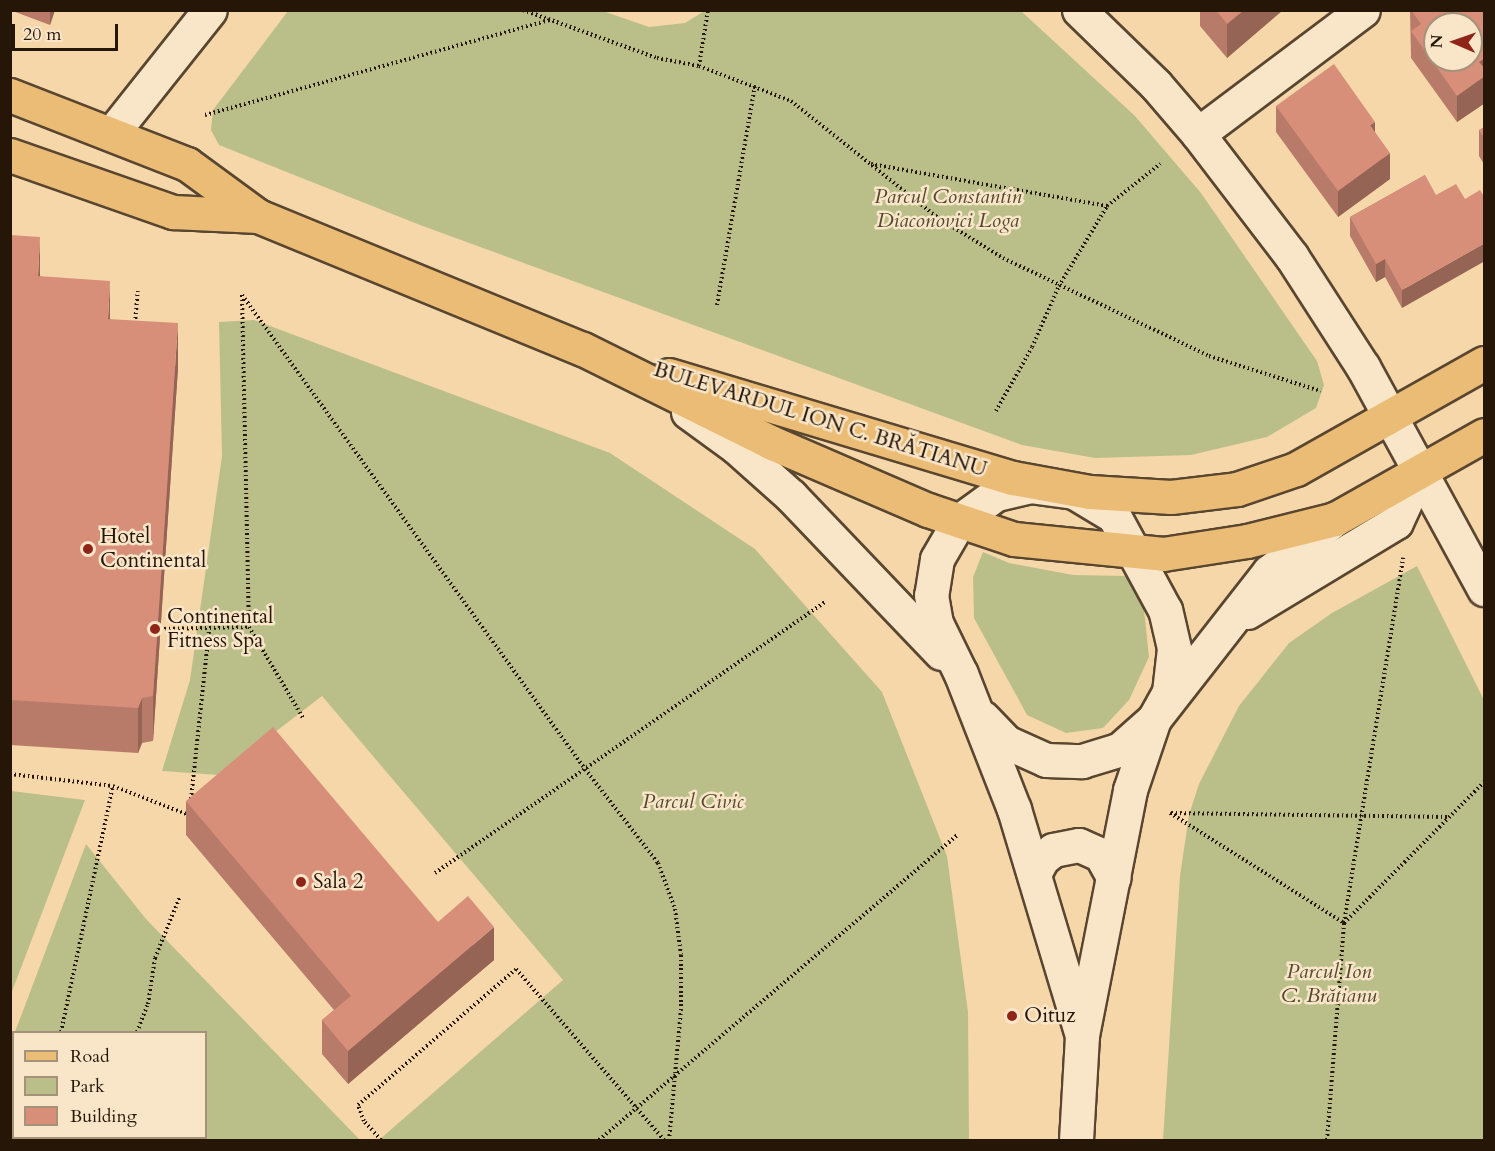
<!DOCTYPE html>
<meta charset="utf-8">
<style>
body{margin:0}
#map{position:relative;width:1495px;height:1151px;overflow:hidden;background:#f6d7aa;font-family:Cardo,serif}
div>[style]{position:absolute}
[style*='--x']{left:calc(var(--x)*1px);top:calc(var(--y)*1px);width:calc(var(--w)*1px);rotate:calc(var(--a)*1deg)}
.green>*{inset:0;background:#babf8a}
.path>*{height:4px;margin-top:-2px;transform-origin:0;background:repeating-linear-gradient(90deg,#251608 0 1.5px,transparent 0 4.5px)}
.roads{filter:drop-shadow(2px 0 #594630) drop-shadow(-2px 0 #594630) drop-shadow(0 2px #594630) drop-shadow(0 -2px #594630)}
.minor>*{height:33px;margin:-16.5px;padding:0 16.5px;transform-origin:16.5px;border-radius:16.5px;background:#f9e5c8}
.major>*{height:33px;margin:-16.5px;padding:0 16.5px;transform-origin:16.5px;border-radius:16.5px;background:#ebbc75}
.wall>*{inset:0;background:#b97b69}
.shaded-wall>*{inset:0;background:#966455}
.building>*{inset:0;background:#d78f7a}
.dots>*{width:16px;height:16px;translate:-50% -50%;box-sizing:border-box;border:3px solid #f9e5c8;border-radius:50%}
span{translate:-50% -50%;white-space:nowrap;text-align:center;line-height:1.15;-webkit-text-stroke:5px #f9e5c8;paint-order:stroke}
.park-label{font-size:21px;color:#52492f;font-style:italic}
.street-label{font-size:21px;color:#251608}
.poi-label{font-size:21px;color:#251608}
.left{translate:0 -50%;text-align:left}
.frame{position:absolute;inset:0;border:12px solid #251608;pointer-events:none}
.legend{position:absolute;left:12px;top:1031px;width:195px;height:108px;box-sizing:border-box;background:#f9e5c8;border:2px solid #a4927b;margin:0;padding:8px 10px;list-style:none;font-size:18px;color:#251608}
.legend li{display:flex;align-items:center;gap:12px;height:30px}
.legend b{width:30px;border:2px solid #a4927b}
.north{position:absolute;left:1423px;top:12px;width:60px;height:60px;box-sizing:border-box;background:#f9e5c8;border:2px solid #a4927b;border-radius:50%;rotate:272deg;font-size:16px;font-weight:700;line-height:24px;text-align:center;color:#251608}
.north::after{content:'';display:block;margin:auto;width:21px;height:27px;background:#8f2418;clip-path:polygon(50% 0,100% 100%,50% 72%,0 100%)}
.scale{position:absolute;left:12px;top:24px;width:106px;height:27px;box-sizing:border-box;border:3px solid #251608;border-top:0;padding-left:8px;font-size:18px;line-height:21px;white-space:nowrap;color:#251608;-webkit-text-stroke:4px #f9e5c8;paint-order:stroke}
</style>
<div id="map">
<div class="green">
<div style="clip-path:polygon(600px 10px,649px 27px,685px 23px,706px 10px,1021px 11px,1135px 116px,1201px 193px,1317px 361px,1324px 385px,1316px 408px,1267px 437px,1191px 455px,1095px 458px,1022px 445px,420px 225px,219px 145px,211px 130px,213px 110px,288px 11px)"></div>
<div style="clip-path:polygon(254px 320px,610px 453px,755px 549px,882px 692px,947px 856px,968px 1012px,969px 1140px,379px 1140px,563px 980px,322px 696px,219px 775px,162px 771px,190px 680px,222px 456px,219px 322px)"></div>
<div style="clip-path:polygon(983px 552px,1009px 563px,1073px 575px,1128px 576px,1144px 610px,1149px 657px,1129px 700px,1103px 728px,1066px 733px,1027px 715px,974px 618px,973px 577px)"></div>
<div style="clip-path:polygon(1417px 566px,1484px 700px,1484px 1140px,1163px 1140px,1180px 876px,1189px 815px,1199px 784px,1239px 706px,1289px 643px,1332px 613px)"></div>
<div style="clip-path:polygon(11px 791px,85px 800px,11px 994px,10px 791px)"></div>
<div style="clip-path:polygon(86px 844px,146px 919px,360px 1140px,11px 1140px,13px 1038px,14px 1138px,206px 1138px,206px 1032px,15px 1032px)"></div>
</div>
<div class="path">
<div style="--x:523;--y:10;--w:142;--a:19.7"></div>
<div style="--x:657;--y:58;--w:43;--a:10.8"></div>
<div style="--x:699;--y:66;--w:98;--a:20.8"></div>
<div style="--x:791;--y:101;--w:188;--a:38.5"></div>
<div style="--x:938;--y:218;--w:76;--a:31.6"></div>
<div style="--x:1003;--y:258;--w:228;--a:25.4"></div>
<div style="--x:1209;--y:356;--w:117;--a:17.4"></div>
<div style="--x:699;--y:66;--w:57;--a:-80.9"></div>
<div style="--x:205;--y:115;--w:359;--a:-15.4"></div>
<div style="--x:871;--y:164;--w:240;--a:10.1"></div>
<div style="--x:242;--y:295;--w:585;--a:54.11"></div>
<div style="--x:585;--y:769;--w:119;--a:52.2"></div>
<div style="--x:658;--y:863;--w:49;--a:69.7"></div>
<div style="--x:675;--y:909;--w:46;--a:82.6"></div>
<div style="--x:681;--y:955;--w:54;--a:90"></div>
<div style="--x:681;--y:1009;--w:132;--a:95.2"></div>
<div style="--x:242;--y:295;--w:332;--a:88.8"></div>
<div style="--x:249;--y:627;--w:106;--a:59.3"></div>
<div style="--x:717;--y:305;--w:223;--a:-80.2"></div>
<div style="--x:135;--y:323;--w:32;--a:-85"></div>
<div style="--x:996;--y:411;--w:73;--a:-60.6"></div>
<div style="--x:1032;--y:347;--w:67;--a:-66.1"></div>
<div style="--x:1059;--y:286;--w:93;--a:-59"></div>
<div style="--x:1107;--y:206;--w:68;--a:-38.4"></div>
<div style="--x:160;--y:629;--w:89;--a:-1.3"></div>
<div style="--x:10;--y:774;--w:104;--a:6.6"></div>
<div style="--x:113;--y:786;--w:81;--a:20.9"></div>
<div style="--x:191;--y:799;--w:170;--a:-83.9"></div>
<div style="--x:1170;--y:813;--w:206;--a:32.3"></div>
<div style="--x:1344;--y:923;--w:370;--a:-80.8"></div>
<div style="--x:1171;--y:813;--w:279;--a:0.8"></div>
<div style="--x:435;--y:873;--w:475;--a:-34.8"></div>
<div style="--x:61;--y:1032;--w:251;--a:-78.1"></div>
<div style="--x:137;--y:1032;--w:30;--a:-69"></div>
<div style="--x:148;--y:1004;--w:47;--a:-81.3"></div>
<div style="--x:155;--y:958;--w:67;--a:-68"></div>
<div style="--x:10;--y:1091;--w:4;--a:0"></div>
<div style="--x:158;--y:1138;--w:23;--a:5"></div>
<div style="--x:41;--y:1140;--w:2;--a:-63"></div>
<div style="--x:126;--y:1140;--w:17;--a:-7"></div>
<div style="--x:381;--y:1140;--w:25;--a:-132"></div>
<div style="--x:364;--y:1121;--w:17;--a:-111"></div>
<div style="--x:358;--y:1105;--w:208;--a:-40.7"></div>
<div style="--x:516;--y:969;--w:226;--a:49.1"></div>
<div style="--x:599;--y:1140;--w:470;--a:-40.4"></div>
<div style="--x:1327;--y:1140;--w:218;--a:-85.5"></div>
<div style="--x:1344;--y:923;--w:199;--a:-45.2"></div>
</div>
<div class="roads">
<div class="minor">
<div style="--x:1079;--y:10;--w:107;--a:44.2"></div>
<div style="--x:1156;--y:85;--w:65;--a:49.4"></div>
<div style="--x:1198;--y:134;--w:155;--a:52.6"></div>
<div style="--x:1292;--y:257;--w:131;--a:57.2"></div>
<div style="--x:1363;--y:367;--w:253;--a:61.4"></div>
<div style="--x:112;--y:133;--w:157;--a:-51.5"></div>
<div style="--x:1198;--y:134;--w:206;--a:-36.9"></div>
<div style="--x:688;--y:412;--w:59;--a:36.1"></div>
<div style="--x:736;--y:447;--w:74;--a:41.7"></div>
<div style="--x:791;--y:496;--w:217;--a:46.3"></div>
<div style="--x:1247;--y:612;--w:174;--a:-31.1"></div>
<div style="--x:1396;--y:522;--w:57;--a:-65.2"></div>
<div style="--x:983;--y:718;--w:33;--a:46"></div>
<div style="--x:1006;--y:742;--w:44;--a:24.2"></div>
<div style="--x:1046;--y:760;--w:36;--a:2"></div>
<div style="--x:1082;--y:761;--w:39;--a:-17"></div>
<div style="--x:1119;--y:750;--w:47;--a:-41.5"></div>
<div style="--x:1154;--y:719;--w:187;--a:-52"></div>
<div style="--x:1269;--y:572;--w:85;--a:-38.8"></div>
<div style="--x:1034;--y:874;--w:17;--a:-62"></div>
<div style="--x:1042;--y:859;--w:14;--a:-39"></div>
<div style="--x:1053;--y:850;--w:26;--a:-11"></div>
<div style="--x:1079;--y:845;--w:24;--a:24"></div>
<div style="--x:1101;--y:855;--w:26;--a:61"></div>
<div style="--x:1076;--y:1140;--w:105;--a:-86.7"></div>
<div style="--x:1082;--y:1035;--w:250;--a:-78.9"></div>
<div style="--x:1130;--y:790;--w:75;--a:-71.3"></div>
<div style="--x:1154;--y:719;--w:31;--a:-61"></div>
<div style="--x:1169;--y:692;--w:44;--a:-83.5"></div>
<div style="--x:1174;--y:648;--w:39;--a:-103"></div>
<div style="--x:1165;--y:610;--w:107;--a:-118.5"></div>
<div style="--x:1114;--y:516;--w:47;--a:-149"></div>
<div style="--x:1074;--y:492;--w:43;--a:-172.1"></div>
<div style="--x:1031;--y:486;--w:36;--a:167"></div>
<div style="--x:996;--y:494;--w:46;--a:143.9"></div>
<div style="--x:959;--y:521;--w:44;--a:120.1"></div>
<div style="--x:937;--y:559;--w:36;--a:99"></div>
<div style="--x:931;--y:595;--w:28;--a:80"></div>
<div style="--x:936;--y:623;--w:57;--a:63.9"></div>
<div style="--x:961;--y:674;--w:145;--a:68.6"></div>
<div style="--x:1014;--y:809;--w:236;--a:73.3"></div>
</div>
<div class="major">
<div style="--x:10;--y:95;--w:190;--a:21.3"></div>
<div style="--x:187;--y:164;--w:88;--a:36.2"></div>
<div style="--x:258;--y:216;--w:351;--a:22.3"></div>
<div style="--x:583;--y:349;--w:209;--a:26.4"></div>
<div style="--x:770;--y:442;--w:172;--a:23.3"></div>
<div style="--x:928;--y:510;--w:91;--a:18.6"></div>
<div style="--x:1014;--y:539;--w:150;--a:5.7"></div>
<div style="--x:1163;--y:554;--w:85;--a:-8.8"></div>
<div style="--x:1247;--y:541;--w:91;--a:-14"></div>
<div style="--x:1335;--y:519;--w:171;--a:-29.4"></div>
<div style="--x:10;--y:155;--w:173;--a:19.3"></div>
<div style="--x:173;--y:212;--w:85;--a:2.7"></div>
<div style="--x:669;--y:375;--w:359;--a:16.7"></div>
<div style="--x:1013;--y:478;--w:78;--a:10.3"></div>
<div style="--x:1090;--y:492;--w:81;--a:3.5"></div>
<div style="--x:1171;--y:497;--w:66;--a:-6.9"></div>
<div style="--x:1237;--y:489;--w:62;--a:-18.7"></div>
<div style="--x:1296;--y:469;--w:216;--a:-29.4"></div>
</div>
</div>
<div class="wall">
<div style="clip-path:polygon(10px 10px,55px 10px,50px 25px)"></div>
<div style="clip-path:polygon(1200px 10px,1283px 10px,1227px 58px,1200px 26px)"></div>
<div style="clip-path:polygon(1410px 10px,1485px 10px,1485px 103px,1457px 122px,1411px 58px)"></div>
<div style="clip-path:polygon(1276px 106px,1375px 132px,1390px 179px,1338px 217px,1276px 132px)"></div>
<div style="clip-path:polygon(1485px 127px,1485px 166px,1479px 156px,1479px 130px)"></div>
<div style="clip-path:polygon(1425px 175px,1402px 308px,1385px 277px,1376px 282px,1350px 236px,1350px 217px)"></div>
<div style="clip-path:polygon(10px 235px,40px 276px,110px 319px,178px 368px,153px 741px,142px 743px,138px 753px,10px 745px)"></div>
<div style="clip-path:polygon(186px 801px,438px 922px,494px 960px,348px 1084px,322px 1054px,322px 1020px,334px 1010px,186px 835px)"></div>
</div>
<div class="shaded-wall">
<div style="clip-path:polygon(50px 10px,55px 10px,50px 25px)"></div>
<div style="clip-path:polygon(1244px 10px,1283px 10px,1227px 58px,1227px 24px)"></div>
<div style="clip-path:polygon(1485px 58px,1485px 103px,1457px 122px,1457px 96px,1479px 62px)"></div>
<div style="clip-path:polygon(1375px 122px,1375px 148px,1370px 125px)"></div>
<div style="clip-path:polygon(1390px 153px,1390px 179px,1338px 217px,1338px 191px)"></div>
<div style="clip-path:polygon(40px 237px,40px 282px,38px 276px)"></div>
<div style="clip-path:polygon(1485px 243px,1485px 261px,1402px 308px,1402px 290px)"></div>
<div style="clip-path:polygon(1385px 259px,1385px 277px,1376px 282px,1376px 264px)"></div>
<div style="clip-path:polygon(110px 281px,110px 326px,108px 319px)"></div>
<div style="clip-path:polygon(178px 323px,178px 368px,153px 741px,153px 696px)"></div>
<div style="clip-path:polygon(142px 698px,142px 743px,138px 753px,138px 708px)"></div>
<div style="clip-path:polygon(494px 927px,494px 960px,348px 1084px,348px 1051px)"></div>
</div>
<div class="building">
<div style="clip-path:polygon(1216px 10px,1244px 10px,1227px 24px)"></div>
<div style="clip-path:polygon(evenodd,1411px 10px,1485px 10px,1485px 58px,1479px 62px,1485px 69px,1485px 76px,1457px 96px,1411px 31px,1421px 24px,1411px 10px,1435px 24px,1471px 24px,1471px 60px,1435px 60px,1435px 24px)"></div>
<div style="clip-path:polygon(1334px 64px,1375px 122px,1370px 125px,1390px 153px,1338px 191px,1276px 106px)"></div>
<div style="clip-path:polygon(1485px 127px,1485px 139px,1479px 130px)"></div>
<div style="clip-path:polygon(1425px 175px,1436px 195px,1456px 184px,1465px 199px,1480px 190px,1485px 198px,1485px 243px,1402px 290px,1385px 259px,1376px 264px,1350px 217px)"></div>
<div style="clip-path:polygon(10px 235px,40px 237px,38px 276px,110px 281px,108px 319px,178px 323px,153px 696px,142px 698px,138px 708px,10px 700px)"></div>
<div style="clip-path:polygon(273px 727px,438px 922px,468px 896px,494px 927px,348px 1051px,322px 1020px,351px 996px,186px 801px)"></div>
</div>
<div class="dots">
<div style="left:88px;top:549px;background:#8f2418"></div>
<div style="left:155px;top:629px;background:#8f2418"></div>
<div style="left:301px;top:882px;background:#8f2418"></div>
<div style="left:1012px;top:1016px;background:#8f2418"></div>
</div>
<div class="park-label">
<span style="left:948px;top:209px">Parcul Constantin<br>Diaconovici Loga</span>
<span style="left:693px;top:802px">Parcul Civic</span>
<span style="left:1329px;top:984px">Parcul Ion<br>C. Brătianu</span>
</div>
<div class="street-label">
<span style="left:820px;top:420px;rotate:17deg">BULEVARDUL ION C. BRĂTIANU</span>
</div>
<div class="poi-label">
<span class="left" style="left:100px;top:549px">Hotel<br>Continental</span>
<span class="left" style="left:167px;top:629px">Continental<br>Fitness Spa</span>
<span class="left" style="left:313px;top:882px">Sala 2</span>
<span class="left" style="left:1024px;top:1016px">Oituz</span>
</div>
<div class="frame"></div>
<ul class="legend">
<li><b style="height:8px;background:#ebbc75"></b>Road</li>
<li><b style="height:16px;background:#babf8a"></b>Park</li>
<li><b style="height:16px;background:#d78f7a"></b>Building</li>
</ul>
<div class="north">N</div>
<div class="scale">20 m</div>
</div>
